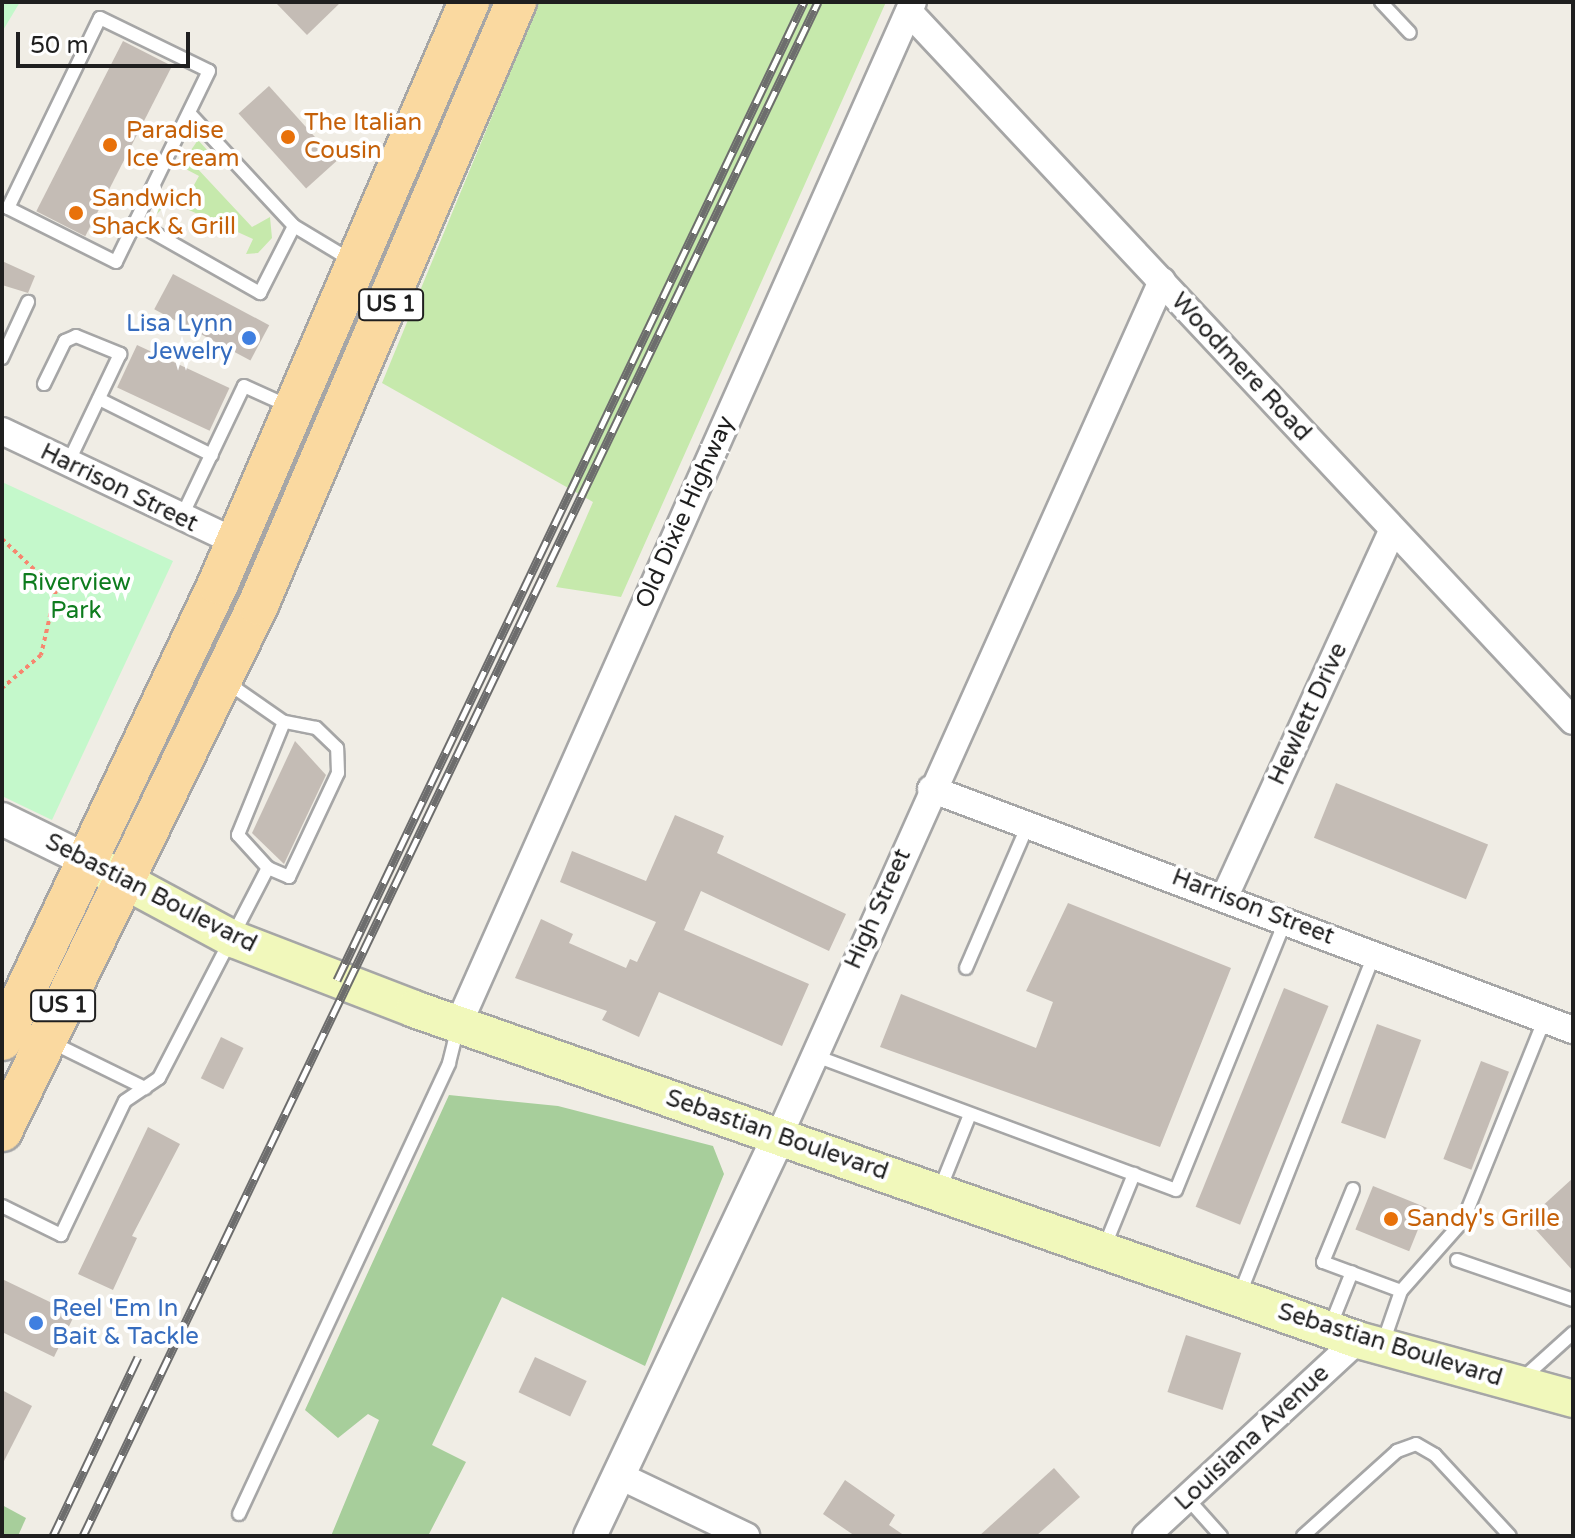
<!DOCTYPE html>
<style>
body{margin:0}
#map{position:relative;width:1575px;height:1538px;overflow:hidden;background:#f0ede5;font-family:"Varela Round",sans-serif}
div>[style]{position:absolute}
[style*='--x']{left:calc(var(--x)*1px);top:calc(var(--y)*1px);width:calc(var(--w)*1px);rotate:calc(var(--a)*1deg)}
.grass>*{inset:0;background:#c6e9ac}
.forest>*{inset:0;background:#a7ce9b}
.park>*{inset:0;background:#c4f8cb}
.building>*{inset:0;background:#c4bcb5;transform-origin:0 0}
.path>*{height:4px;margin-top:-2px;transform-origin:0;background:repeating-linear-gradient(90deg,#f7866f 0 4px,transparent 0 8px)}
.roads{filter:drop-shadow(2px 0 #a6a6a6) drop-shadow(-2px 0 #a6a6a6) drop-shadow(0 2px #a6a6a6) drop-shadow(0 -2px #a6a6a6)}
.service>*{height:12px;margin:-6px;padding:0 6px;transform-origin:6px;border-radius:6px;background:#fff}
.minor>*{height:26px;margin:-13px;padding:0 13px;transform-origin:13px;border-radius:13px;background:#fff}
.tertiary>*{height:32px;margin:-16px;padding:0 16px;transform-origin:16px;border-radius:16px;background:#fff}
.secondary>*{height:36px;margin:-18px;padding:0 18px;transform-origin:18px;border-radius:18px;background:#f1f8bb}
.primary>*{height:40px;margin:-20px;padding:0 20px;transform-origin:20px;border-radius:20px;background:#fad9a0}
.rail>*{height:9px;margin-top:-4.5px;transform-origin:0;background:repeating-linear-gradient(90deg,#fff 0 18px,#6d6d6d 0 36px);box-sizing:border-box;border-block:2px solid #6d6d6d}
.dots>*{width:22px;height:22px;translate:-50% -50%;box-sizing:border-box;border:4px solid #fff;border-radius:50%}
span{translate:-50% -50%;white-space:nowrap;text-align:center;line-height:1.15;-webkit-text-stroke:8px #fff;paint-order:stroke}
.shield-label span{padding:2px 6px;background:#fff;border:2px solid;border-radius:6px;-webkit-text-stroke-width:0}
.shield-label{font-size:22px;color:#1f1f1f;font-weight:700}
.food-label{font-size:24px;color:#c56008}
.left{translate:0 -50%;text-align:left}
.shop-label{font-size:24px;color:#366cbe}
.right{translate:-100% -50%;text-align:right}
.street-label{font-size:24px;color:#1f1f1f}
.park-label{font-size:24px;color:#0e7c1e}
.frame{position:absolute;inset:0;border:4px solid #1f1f1f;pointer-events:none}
.scale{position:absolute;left:16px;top:32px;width:174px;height:36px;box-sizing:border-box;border:4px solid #1f1f1f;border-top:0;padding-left:10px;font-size:24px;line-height:28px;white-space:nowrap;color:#1f1f1f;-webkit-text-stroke:6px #fff;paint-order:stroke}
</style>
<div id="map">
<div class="grass">
<div style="clip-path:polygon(539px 2px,886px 2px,621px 597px,556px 587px,593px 502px,382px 383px)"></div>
<div style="clip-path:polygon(198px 140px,209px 152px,195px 166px,252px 227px,270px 217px,272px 238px,258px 253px,246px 254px,253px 239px,169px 201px,157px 214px,164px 194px,184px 203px,199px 176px,180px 166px)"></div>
</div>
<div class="forest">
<div style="clip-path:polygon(449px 1095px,558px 1106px,713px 1146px,724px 1174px,645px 1366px,502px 1297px,432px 1445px,466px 1462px,428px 1536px,331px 1536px,379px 1420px,368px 1414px,338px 1438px,305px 1410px)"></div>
<div style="clip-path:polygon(2px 1505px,26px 1518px,18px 1536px,2px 1536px)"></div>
</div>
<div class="park">
<div style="clip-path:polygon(2px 2px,20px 2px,2px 32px)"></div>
<div style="clip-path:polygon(2px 482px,173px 561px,52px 820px,2px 796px)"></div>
</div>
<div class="building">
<div style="clip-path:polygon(275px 2px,341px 2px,307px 35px)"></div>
<div style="left:123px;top:41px;width:55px;height:191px;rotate:27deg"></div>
<div style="left:269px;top:86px;width:101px;height:41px;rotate:48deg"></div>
<div style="clip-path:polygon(2px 261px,35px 276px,28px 293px,2px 285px)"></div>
<div style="left:173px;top:274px;width:109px;height:40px;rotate:28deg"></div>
<div style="left:137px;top:345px;width:102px;height:47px;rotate:25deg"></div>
<div style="clip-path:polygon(295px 741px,326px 775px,284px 864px,252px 833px)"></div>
<div style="left:1336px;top:783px;width:164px;height:59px;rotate:22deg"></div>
<div style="clip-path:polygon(675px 815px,724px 836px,717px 853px,846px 914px,829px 951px,701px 891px,684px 930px,809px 984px,782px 1046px,659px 992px,639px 1037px,602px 1020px,607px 1011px,515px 978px,541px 919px,573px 934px,569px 943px,626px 968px,630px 959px,637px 962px,656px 922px,560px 882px,572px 851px,646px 881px)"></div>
<div style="clip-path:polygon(1068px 903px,1231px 968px,1160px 1147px,880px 1047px,901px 994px,1036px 1048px,1053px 1002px,1026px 991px)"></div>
<div style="left:1284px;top:988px;width:48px;height:236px;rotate:22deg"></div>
<div style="left:1377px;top:1024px;width:47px;height:105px;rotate:20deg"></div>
<div style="left:221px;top:1037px;width:25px;height:46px;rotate:26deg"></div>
<div style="left:1481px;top:1061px;width:30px;height:105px;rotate:21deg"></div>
<div style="clip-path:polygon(148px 1127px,180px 1144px,132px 1236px,137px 1238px,113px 1290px,78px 1274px)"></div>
<div style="clip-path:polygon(1573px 1178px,1573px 1271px,1527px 1220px)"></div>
<div style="left:1373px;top:1186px;width:58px;height:47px;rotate:22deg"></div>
<div style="clip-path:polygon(2px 1279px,75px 1314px,54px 1357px,2px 1332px)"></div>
<div style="left:1186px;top:1335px;width:58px;height:60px;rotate:18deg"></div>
<div style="left:535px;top:1357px;width:57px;height:39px;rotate:25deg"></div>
<div style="clip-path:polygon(2px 1390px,32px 1406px,2px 1465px)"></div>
<div style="clip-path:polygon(1054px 1468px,1080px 1497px,1036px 1536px,979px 1536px)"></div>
<div style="clip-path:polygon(845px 1480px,895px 1515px,889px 1525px,905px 1536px,855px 1536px,823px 1514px)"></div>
</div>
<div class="path">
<div style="--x:2;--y:539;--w:74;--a:43.4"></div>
<div style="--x:56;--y:590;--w:67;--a:103"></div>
<div style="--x:41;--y:655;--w:51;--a:139.8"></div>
</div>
<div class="roads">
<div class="service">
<div style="--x:1381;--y:2;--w:42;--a:46.9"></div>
<div style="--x:100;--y:18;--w:121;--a:25.9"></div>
<div style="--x:209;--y:71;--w:212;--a:116"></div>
<div style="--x:116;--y:262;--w:121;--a:-153.4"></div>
<div style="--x:8;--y:208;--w:211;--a:-64.2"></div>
<div style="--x:135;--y:222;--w:144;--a:29.6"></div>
<div style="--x:260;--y:293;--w:75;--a:-63.1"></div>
<div style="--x:294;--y:226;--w:154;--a:-132.9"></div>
<div style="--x:294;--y:226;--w:68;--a:31.1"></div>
<div style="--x:2;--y:358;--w:62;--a:-65.1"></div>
<div style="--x:44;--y:384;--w:48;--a:-64"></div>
<div style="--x:65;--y:341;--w:12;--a:-24"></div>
<div style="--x:76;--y:336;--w:48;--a:22.2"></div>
<div style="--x:120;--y:354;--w:121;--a:115.5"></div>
<div style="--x:99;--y:399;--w:126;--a:26.4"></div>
<div style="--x:181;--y:518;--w:146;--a:-64.5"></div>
<div style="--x:244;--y:386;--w:48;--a:24.4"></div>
<div style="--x:228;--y:683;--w:68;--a:34.9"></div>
<div style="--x:966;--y:968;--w:156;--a:-66.6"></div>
<div style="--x:51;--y:1042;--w:105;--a:26.1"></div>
<div style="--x:813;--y:1055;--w:387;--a:20.4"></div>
<div style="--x:1176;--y:1190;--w:289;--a:-67.9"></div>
<div style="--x:940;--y:1189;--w:78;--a:-68.1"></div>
<div style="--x:1353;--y:1189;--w:79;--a:112.3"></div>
<div style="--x:1323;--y:1262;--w:83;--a:20.4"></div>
<div style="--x:1401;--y:1291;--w:94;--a:-48.5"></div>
<div style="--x:1463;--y:1221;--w:219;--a:-68"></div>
<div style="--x:2;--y:1206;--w:66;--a:26.2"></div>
<div style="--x:61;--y:1235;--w:148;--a:-64.5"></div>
<div style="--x:125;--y:1101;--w:41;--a:-34.1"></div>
<div style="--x:159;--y:1078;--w:237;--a:-62.6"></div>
<div style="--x:268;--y:868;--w:23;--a:23"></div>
<div style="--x:289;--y:877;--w:115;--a:-64.8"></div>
<div style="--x:338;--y:773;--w:25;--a:-92"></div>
<div style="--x:337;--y:748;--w:29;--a:-136"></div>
<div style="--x:316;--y:728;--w:33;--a:-169"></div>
<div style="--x:284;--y:722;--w:122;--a:112.2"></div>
<div style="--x:238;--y:835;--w:45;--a:47.7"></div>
<div style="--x:1104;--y:1248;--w:80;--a:-67.9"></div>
<div style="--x:1457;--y:1260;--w:123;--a:19"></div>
<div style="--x:1239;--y:1296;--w:369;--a:-68.4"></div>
<div style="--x:1330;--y:1327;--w:59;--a:-68.2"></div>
<div style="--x:1383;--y:1343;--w:55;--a:-70.9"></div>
<div style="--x:1522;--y:1379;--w:69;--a:-42"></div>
<div style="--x:1187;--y:1498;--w:51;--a:48.2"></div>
<div style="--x:239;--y:1514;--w:497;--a:-65"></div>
<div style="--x:449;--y:1063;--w:36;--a:-76"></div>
<div style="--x:1303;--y:1536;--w:127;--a:-42.1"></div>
<div style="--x:1397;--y:1451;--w:20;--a:-20"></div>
<div style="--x:1416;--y:1444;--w:22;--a:30"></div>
<div style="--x:1435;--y:1455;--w:110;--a:47.2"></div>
</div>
<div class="minor">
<div style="--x:909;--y:12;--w:971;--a:46.88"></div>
<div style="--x:2;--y:431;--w:259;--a:25.4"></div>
<div style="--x:931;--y:789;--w:686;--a:20.58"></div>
<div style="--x:1225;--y:896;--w:401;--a:-65.4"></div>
<div style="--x:459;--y:1023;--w:1117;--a:-66.03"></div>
<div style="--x:779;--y:1136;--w:937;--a:-65.87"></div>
<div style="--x:620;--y:1476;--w:140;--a:25.5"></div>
<div style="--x:1146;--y:1536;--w:289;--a:-42.8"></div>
</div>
<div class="tertiary">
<div style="--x:2;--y:819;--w:96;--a:26"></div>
<div style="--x:590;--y:1536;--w:442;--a:-64.7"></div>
</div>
<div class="secondary">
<div style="--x:88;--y:861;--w:165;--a:28.3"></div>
<div style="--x:233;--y:939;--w:194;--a:21.1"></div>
<div style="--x:414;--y:1009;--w:1000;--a:19.32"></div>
<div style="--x:1358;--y:1340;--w:223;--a:15.3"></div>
</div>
<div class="primary">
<div style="--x:2;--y:1040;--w:505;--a:-64.65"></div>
<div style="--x:218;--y:584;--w:634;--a:-66.67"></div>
<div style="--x:2;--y:1131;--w:585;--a:-64.05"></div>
<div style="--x:258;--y:605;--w:656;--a:-66.84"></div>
</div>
</div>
<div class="rail">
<div style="--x:337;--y:980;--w:1084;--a:-64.48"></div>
<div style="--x:53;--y:1536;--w:198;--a:-64.6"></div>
<div style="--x:83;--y:1536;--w:1701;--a:-64.4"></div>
</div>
<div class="dots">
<div style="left:288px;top:137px;background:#e8710a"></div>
<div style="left:110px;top:145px;background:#e8710a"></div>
<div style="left:76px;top:213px;background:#e8710a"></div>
<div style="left:249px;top:338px;background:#3f7fe0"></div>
<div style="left:1391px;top:1219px;background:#e8710a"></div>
<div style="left:36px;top:1323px;background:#3f7fe0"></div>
</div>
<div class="shield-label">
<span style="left:391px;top:305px">US 1</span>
<span style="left:63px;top:1006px">US 1</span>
</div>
<div class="food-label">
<span class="left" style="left:304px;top:137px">The Italian<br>Cousin</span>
<span class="left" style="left:126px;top:145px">Paradise<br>Ice Cream</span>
<span class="left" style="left:92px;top:213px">Sandwich<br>Shack &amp; Grill</span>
<span class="left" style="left:1407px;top:1219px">Sandy's Grille</span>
</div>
<div class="shop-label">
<span class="right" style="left:233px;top:338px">Lisa Lynn<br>Jewelry</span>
<span class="left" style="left:52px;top:1323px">Reel 'Em In<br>Bait &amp; Tackle</span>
</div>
<div class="street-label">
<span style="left:1241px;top:367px;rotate:47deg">Woodmere Road</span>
<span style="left:119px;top:488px;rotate:26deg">Harrison Street</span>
<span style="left:685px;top:512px;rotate:-66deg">Old Dixie Highway</span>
<span style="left:1308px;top:714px;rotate:-65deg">Hewlett Drive</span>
<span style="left:151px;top:893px;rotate:27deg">Sebastian Boulevard</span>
<span style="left:1253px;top:907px;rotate:21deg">Harrison Street</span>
<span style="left:878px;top:909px;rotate:-66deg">High Street</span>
<span style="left:777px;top:1135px;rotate:19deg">Sebastian Boulevard</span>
<span style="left:1390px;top:1345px;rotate:17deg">Sebastian Boulevard</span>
<span style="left:1252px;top:1438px;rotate:-43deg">Louisiana Avenue</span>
</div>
<div class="park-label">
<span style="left:76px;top:597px">Riverview<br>Park</span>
</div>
<div class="frame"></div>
<div class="scale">50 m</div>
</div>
